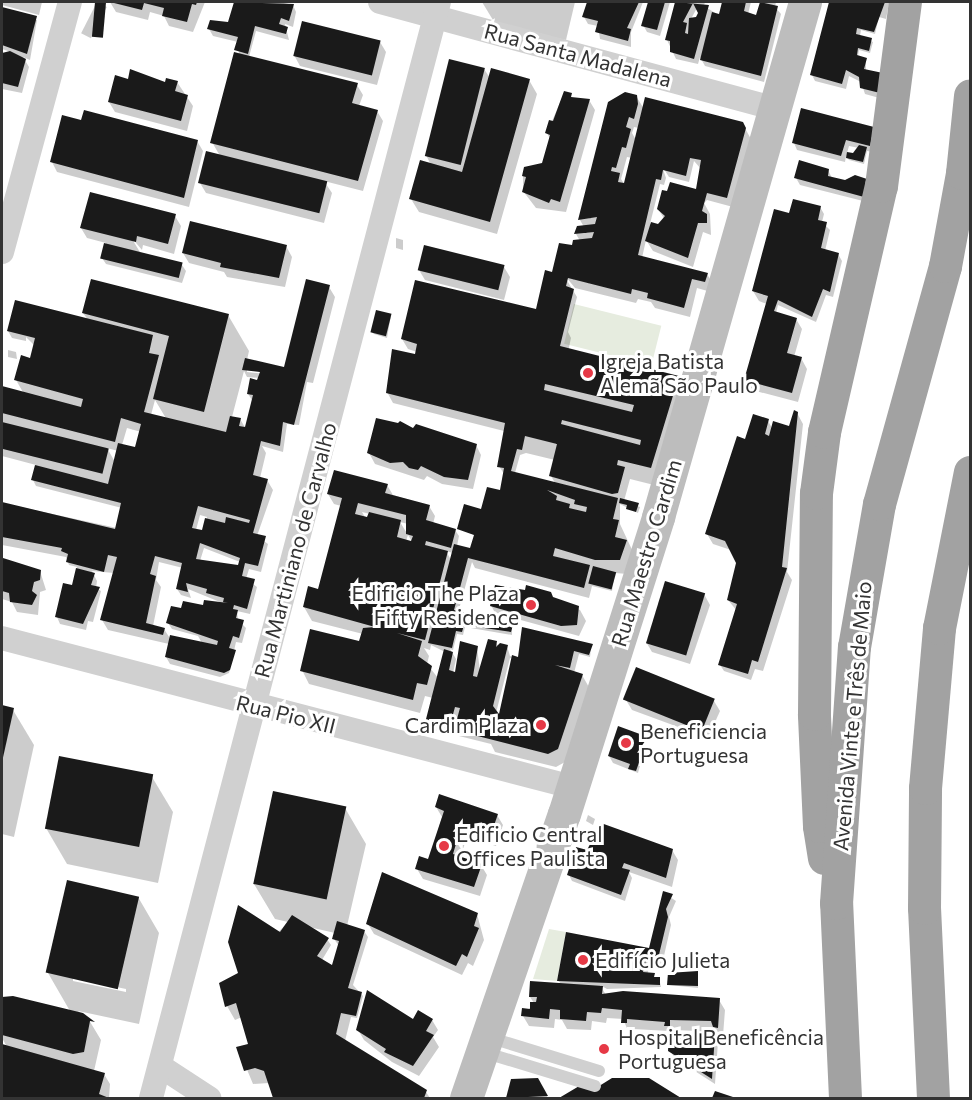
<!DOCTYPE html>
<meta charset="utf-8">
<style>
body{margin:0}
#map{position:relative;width:972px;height:1100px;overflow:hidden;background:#fff;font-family:Commissioner,sans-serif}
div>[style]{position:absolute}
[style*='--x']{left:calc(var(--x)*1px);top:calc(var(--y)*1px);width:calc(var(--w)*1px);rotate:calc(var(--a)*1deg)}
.green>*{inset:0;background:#e6ecdf;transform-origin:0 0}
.shadow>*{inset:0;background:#0003;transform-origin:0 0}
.building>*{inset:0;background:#1a1a1a;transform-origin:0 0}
.service>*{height:12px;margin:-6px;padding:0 6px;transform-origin:6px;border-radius:6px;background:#d0d0d0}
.minor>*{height:24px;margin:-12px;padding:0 12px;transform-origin:12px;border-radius:12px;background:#d0d0d0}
.secondary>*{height:33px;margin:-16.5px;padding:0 16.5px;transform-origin:16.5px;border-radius:16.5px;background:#bdbdbd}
.trunk>*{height:33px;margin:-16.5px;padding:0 16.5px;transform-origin:16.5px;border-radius:16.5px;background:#a2a2a2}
.dots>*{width:16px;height:16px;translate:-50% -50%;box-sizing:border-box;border:3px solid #fff;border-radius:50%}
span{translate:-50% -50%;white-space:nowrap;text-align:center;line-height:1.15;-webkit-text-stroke:6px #fff;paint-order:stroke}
.street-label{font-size:21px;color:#333}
.poi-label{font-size:21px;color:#333}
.left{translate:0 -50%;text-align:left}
.right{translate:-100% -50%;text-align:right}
.frame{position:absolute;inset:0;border:3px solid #333;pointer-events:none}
</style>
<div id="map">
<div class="green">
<div style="left:574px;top:304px;width:90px;height:41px;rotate:14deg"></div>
<div style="clip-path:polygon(549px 929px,566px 932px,557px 981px,533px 979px)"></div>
</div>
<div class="shadow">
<div style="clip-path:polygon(2px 2px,42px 2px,39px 15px,2px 5px)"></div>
<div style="left:97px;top:2px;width:11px;height:35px;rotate:27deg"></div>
<div style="clip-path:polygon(110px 2px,205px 2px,193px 32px,169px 26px,164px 16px,150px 12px,148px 20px,116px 12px)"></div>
<div style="clip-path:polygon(235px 2px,279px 2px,293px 5px,296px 12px,293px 27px,285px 24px,289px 40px,256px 31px,249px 57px,357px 85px,363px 95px,359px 106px,377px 111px,383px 121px,363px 191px,324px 181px,332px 193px,324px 223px,206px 193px,200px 183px,220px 156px,212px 142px,239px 55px,238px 42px,213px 36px,209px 29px,230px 24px)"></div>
<div style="clip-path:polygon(482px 2px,575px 2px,566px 40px,496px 25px)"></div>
<div style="clip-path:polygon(588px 2px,643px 2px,631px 32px,631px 47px,600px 39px,598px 26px,588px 24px,584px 17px)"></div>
<div style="clip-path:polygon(649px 2px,670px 2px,660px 36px,647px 32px,643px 25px)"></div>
<div style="clip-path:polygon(evenodd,677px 2px,715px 2px,705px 2px,704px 6px,720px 16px,724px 2px,751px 2px,748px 14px,757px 16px,761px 2px,776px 2px,775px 7px,781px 14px,764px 82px,705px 66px,700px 57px,698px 64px,676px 59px,667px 40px,677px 2px,698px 6px,698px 19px,691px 19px,698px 6px)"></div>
<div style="clip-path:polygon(830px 2px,889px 3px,886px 19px,879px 17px,875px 34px,861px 30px,860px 36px,873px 42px,870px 53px,859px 50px,858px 56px,866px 59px,866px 71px,883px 99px,865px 94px,861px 82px,849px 76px,846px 89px,815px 81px,812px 75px)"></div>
<div style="clip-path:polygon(2px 8px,37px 20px,30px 60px,23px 57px,29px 67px,22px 93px,2px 89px,2px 54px,10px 56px,11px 52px,2px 49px)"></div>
<div style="clip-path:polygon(380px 42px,386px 52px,377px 85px,300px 66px,294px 55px)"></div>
<div style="clip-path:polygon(484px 69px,490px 78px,529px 80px,537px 94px,497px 234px,419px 212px,411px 199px,431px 165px,426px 155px)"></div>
<div style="clip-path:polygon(177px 82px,193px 106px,187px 131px,115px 112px,109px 102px)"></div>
<div style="clip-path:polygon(564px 93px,573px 99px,589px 100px,595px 110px,566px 212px,536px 208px,523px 191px,523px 176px,544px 165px,550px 139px,547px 133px)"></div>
<div style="clip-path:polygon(evenodd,636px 96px,644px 109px,742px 123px,751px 139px,733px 207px,707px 200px,704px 203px,710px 214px,711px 235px,703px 232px,693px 267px,653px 251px,646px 240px,642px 258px,707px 274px,713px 284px,711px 292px,697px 288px,690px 317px,655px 308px,651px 302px,638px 299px,636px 303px,575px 288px,562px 272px,577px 297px,568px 332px,571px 338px,568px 352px,678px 377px,681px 384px,662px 487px,630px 479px,624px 501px,640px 507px,638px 513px,620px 504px,620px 524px,634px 554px,628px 574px,615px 573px,612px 591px,592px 586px,589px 598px,475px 568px,472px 562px,458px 613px,512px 626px,512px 635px,465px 627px,463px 635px,457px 634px,453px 650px,450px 649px,456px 659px,453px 673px,457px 674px,477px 647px,480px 671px,496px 643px,499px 647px,507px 646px,510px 656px,519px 659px,591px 648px,590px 657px,579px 654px,574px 673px,582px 675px,590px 689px,565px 762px,556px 767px,495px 752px,491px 744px,459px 736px,454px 728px,453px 735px,430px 729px,427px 722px,433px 698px,425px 696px,420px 713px,309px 684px,302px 670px,360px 643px,363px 634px,312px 621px,304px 607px,319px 591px,341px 506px,334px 504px,328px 494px,387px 485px,393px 495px,429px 506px,435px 516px,433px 524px,455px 530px,459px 536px,457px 546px,471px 552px,475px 535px,459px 529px,501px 492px,504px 474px,499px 466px,504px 431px,393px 403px,387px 392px,417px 352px,408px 349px,402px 339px,537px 313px,553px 274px,580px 241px,576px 234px,578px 227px,584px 227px,580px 220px,636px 96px,634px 127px,639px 128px,636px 140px,632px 133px,634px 127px,636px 96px,627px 157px,632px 158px,625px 185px,621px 179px,627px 157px,636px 96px,694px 161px,701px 169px,697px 191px,671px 194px,658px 209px,665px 220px,659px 226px,650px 224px,660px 184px,664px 185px,666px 178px,662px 166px,669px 177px,689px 182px,694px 161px,636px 96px,526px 453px,555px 460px,551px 476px,555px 483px,515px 473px,520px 455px,526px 453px,636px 96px,362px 512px,370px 514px,366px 519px,362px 512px,636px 96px,400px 522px,408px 524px,408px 535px,400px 522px,636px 96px,408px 535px,413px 543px,406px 541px,408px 535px,636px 96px,446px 551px,453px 553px,451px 560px,446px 551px,636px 96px,431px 645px,445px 652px,438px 678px,427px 664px,429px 656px,424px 648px,430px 650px,431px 645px,636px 96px,510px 658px,513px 659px,500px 717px,496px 713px,510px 658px)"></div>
<div style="clip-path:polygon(82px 122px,197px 141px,203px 151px,189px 207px,57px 172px,52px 162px)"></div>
<div style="clip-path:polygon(evenodd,873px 129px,873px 152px,867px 151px,864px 164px,849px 160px,846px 156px,845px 162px,797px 150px,794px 143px,873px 129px,849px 146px,859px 148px,854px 155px,847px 153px,849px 146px)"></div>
<div style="clip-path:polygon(828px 170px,832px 178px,845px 182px,855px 177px,867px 202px,800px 185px,796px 178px)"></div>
<div style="clip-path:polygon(820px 207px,824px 214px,822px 222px,830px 230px,825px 251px,838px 254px,842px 261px,833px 297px,826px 295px,816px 322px,778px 305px,776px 313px,796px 319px,802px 329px,794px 357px,801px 358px,807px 369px,798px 402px,752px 390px,746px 379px,767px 304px,759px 301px,753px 291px,791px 214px)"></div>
<div style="clip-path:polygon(175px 216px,181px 226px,174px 254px,143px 245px,142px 250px,131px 237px,141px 254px,182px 265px,186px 271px,182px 283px,106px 264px,102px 258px,106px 243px,87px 238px,81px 228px)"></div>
<div style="clip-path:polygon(396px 238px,403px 240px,403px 250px,396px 248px)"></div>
<div style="clip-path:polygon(286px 246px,292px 257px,285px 287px,227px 277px,224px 272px,189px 263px,183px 253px)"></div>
<div style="clip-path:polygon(504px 267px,510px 277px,504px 300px,425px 280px,419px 270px)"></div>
<div style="clip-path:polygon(evenodd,329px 287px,335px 297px,313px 383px,307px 382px,299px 425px,287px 424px,283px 452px,262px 446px,266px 453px,260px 478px,267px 480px,273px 490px,257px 536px,268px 544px,261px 572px,249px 569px,246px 579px,257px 587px,250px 614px,237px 611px,238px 620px,246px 628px,242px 643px,236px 642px,229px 673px,220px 677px,170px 664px,166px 657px,169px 644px,108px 630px,102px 620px,114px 573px,92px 571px,97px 581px,96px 588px,101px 591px,93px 622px,88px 621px,86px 630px,60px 624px,57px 617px,73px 587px,77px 567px,69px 565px,66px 557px,2px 545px,2px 503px,117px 528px,122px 508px,36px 486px,33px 480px,36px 465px,2px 456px,2px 388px,24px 394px,16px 380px,31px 359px,35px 346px,26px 337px,26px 341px,12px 338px,8px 331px,88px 320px,83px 313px,228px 315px,249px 351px,247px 360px,287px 370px,329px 287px,247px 369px,267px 371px,267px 374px,247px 372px,247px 369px,329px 287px,244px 371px,247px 377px,260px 378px,248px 394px,252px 400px,246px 429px,240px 419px,232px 417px,244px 371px,329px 287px,155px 400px,164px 415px,166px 419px,151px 415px,155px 400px,329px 287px,127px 428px,141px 432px,136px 451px,122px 445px,127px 428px,329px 287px,107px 448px,118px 451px,115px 462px,107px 448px,329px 287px,200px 515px,207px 517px,203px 532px,196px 530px,200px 515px,329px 287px,204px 548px,240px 562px,239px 566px,200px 561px,204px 548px,329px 287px,159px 562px,183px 568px,177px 589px,181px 595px,191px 598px,188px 589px,220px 602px,182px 610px,168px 623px,172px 629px,198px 636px,203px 645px,171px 640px,164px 629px,153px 626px,161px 587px,156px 580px,159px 562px)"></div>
<div style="clip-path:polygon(391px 315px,387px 338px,374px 334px,372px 332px)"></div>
<div style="clip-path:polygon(8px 350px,16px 352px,17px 359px,8px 357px)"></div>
<div style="clip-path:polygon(797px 413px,803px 424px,787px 572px,792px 580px,763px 671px,755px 669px,751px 680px,724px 671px,720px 665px,737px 611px,728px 600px,738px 567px,731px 550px,713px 544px,707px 534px,746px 441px,768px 421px,772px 428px,790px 428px)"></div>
<div style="clip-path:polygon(414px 429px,476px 445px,481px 455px,473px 489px,442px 484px,427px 476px,424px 480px,375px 464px,369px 453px)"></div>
<div style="clip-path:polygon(4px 560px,40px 571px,46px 590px,40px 592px,38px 615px,17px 612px,12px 602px,2px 599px)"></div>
<div style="clip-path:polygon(496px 586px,554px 599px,580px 610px,586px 621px,579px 636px,495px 613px,490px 603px)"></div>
<div style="clip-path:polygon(704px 594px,710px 605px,690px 664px,652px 652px,646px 642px)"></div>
<div style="clip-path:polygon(626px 700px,714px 701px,720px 711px,708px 738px,632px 710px)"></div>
<div style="clip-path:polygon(2px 707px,13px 710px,34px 745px,14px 837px,2px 834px)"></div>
<div style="clip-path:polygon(647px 738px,638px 773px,613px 763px,609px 756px)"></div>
<div style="clip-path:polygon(152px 777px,173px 812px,158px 883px,67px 864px,46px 828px)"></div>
<div style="clip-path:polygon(436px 807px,497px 815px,503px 825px,496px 846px,467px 837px,460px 858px,481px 865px,487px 875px,480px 896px,423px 879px,417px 869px,429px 861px,442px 817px)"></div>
<div style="clip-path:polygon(evenodd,345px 808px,366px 844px,347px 926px,364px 931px,368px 937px,353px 985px,363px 996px,357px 1018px,351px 1017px,345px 1041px,426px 1092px,430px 1098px,274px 1098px,269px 1083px,253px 1084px,238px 1048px,250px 1045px,242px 1017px,235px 1020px,227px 1006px,239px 973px,288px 922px,275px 919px,254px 884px,345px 808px,309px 927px,335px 933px,334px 939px,339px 946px,336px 969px,322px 960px,331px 945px,327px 939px,309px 927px)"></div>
<div style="clip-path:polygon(588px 815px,595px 819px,593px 825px,586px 821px)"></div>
<div style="clip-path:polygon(672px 850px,678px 860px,672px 887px,629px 872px,632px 878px,625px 901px,572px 881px,569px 875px,590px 853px)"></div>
<div style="clip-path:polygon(664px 893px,676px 901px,669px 917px,671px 925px,661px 969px,650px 966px,647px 975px,659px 978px,661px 987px,607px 989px,600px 985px,606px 995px,719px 1000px,725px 1010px,723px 1036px,718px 1032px,675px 1030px,675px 1033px,714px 1036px,718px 1042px,715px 1084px,673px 1057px,669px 1031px,633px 1029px,629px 1033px,623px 1019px,607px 1018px,606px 1023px,592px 1021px,591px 1030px,567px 1029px,562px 1020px,555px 1019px,554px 1028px,529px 1026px,523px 1016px,534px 1003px,530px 997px,561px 985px,559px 981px,651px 949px)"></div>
<div style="clip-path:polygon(evenodd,138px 897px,159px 933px,139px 1024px,78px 1011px,89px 1020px,101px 1040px,94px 1071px,104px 1074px,110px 1084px,109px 1098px,2px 1098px,2px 1046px,7px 1047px,2px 1038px,5px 1005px,2px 998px,13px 997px,70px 1011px,48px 973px,138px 897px,73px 978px,126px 989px,126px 992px,73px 981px,73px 978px)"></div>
<div style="clip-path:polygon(477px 914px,484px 940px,473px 966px,468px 963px,462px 975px,374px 934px,368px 924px)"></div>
<div style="clip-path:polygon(697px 973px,698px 988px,669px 985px)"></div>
<div style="clip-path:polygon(432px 1020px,438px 1030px,433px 1037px,439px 1047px,419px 1076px,392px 1062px,364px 1040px,358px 1030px)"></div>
<div style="clip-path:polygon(649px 1079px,681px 1098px,562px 1098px,591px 1082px,596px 1090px)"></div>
<div style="clip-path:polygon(513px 1080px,537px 1080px,548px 1098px,508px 1098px)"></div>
</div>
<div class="building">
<div style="left:95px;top:2px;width:11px;height:35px;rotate:5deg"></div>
<div style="clip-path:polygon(110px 2px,197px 2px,196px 5px,192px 4px,187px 22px,162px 16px,164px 8px,144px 3px,142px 10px)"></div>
<div style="clip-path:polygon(234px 2px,294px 4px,289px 21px,281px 18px,279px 24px,288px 27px,286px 34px,255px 26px,248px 54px,234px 50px,238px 37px,207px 29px,210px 20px,228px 22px)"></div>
<div style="clip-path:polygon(587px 2px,639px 2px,627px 28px,631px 29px,628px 41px,595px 32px,598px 21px,582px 17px)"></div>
<div style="clip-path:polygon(648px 2px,665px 2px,657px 30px,641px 26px)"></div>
<div style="clip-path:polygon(evenodd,675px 2px,709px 5px,694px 59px,670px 52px,670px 41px,665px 40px,675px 2px,693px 3px,698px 13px,696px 17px,689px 18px,688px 34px,685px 33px,687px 23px,683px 22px,693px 3px)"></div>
<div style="clip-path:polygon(722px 2px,746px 2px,744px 11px,756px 15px,760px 2px,778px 6px,761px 76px,700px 60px,712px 12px,719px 14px)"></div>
<div style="clip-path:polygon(829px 2px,885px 2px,874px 32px,857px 28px,856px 34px,872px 38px,869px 51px,858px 48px,857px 55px,867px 58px,864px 69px,883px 73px,880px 93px,860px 88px,859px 77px,846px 70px,842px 84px,810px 75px)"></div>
<div style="clip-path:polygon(2px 7px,37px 16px,27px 54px,2px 45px)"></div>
<div style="left:302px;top:21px;width:81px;height:36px;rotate:14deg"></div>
<div style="clip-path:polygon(10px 51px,26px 59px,18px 87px,2px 83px,2px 53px)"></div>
<div style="clip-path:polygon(234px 52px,358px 83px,352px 103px,378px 110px,358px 181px,210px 143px)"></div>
<div style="left:449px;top:59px;width:37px;height:100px;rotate:14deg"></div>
<div style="clip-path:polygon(491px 68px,530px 79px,490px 222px,409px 199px,420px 160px,462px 172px)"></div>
<div style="clip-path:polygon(130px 69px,165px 82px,166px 78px,178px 81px,175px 91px,188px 95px,181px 121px,108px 102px,115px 75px,128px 79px)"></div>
<div style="clip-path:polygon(564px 91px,572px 93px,571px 97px,590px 99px,560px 202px,551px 199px,549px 203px,522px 192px,526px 177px,522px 176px,524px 167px,542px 163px,550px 135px,545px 133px,549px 120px,553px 121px)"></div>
<div style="clip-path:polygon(evenodd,625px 92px,637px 95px,638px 104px,634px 119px,629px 117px,626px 127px,631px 129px,626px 148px,622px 147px,616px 168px,612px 167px,611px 171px,620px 173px,618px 182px,624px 183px,645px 97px,743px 122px,746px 128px,727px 198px,707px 193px,702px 211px,707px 214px,707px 223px,698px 223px,688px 258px,645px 241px,651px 222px,658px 224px,665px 216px,657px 209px,662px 190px,667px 191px,670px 182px,696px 189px,701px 160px,690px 158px,686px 176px,663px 170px,661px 180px,656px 179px,638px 255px,708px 273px,705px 282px,692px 279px,684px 308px,647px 298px,648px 293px,632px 289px,631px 294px,568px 278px,566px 286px,574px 289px,560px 346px,679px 376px,651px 468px,618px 460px,617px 465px,625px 467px,618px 493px,612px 494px,549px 476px,557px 444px,525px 436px,522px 450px,517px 449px,511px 471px,618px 498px,613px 519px,619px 520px,615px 537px,627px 540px,620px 560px,595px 560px,555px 548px,553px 556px,590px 565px,584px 588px,468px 558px,454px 610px,513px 625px,511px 632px,464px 625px,462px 632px,456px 631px,452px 648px,428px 643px,454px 544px,470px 548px,474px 535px,457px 529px,464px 504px,481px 509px,487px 487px,500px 490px,504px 468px,497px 467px,505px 423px,386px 393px,392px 349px,415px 354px,417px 344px,401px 339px,415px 280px,536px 309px,545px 270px,552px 272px,559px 243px,572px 245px,573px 240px,592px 238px,594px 232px,574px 234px,577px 226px,595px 224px,597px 217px,578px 220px,608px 102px,625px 92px,545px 384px,634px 405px,632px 412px,544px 390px,545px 384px,625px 92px,562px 420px,641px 440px,640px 445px,561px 424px,562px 420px,625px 92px,547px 490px,575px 500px,574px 504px,587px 507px,586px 512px,569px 508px,570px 504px,556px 500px,557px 496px,547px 490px)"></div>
<div style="clip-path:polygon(801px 108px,874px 127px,870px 146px,846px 140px,841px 156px,792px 143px)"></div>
<div style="clip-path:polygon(84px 110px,198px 140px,184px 198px,50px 162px,62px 115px,81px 120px)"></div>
<div style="clip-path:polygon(859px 145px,867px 147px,863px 162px,846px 158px,847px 152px,853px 153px)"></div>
<div style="left:206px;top:151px;width:125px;height:33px;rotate:14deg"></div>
<div style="clip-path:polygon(799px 160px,829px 169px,828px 176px,845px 180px,855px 175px,867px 179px,864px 197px,794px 178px)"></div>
<div style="clip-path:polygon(90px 192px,176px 214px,168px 244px,137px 236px,136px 242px,80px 228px)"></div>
<div style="clip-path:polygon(793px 199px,821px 206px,818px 220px,827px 222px,821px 248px,839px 253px,830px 292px,823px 289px,812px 317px,778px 300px,774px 311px,797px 318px,787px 353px,802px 357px,792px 393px,744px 380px,768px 296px,752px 291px,774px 209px,789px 213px)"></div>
<div style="clip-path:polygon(190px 221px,287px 245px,279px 278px,220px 267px,221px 263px,182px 253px)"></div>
<div style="left:104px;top:243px;width:81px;height:16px;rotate:14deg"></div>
<div style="left:424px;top:245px;width:83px;height:26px;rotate:14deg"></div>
<div style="clip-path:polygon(91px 279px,229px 314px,204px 412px,153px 399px,169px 336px,82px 313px)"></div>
<div style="clip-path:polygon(evenodd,306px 279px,330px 285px,294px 425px,283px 422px,280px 446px,261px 441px,253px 475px,268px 479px,253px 533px,266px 536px,258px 566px,245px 563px,242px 576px,255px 579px,247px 609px,234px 605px,233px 609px,238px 610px,236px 618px,244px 620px,239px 638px,233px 636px,229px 648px,236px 650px,230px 670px,224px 673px,165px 657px,170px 635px,217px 645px,218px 641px,166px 623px,171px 606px,181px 608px,183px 601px,203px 605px,204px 600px,228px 603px,223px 602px,224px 598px,206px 593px,207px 589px,186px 583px,188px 592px,176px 589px,182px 563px,155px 556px,150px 574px,156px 576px,146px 623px,165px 628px,163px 635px,100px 620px,117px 557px,108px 555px,104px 572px,66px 562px,68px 554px,61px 551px,62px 548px,2px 537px,2px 502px,115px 529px,121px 503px,31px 480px,35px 465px,108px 484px,118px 443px,135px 447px,141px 424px,121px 418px,115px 442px,2px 413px,2px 386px,81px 407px,83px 399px,14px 380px,21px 355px,30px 358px,35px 338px,7px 331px,15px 300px,153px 335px,149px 353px,159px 355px,144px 412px,226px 432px,230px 416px,241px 418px,239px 426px,245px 427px,253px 395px,247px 394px,250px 378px,257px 380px,260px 372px,242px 370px,245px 358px,284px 367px,306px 279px,198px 506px,250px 520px,249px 523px,226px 517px,225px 523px,205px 518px,202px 530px,192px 528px,198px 506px,306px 279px,200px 543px,240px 558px,238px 565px,196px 559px,200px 543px)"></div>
<div style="left:376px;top:310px;width:16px;height:23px;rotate:14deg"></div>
<div style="clip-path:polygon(794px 410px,798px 412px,782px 567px,787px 568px,758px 662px,752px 660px,748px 674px,718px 665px,737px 604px,727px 600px,736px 563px,725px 541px,705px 534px,737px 436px,745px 439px,753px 414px,769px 419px,765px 434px,769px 436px,773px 421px,789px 426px)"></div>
<div style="clip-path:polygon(376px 418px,398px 423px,400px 421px,413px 428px,416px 424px,477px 444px,468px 480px,444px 477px,421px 466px,418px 470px,409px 468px,403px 462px,390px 463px,367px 453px)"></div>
<div style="left:2px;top:422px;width:110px;height:26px;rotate:14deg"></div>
<div style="clip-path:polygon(evenodd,334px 470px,388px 484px,385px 493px,430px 505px,426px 520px,456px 529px,451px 548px,426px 541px,425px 545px,448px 551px,425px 640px,397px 633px,422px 641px,418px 656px,432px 666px,427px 685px,417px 683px,413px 700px,300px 671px,310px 629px,359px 641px,363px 628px,375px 627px,303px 607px,308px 586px,318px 589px,342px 498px,327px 494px,334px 470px,358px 503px,406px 515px,406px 534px,413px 536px,411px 541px,397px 537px,401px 520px,369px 512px,367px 517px,355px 514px,358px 503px)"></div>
<div style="clip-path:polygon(620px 498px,639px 503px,636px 512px,626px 509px,627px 505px,619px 503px)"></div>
<div style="clip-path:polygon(3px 558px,41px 570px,40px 580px,34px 582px,32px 591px,37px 595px,32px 605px,10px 602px,9px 593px,2px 591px)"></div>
<div style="left:593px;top:566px;width:24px;height:18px;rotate:15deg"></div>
<div style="clip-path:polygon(76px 568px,95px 573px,91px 585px,100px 587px,83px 624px,55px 617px,63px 583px,72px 585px)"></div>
<div style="left:665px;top:581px;width:42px;height:65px;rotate:17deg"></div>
<div style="clip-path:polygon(495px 585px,525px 590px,526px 585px,551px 592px,553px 597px,579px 606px,577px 625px,561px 626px,490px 606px)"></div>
<div style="clip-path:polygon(522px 627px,593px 644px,589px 655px,574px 651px,570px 668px,555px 665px,583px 674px,558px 749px,548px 754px,454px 730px,460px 708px,455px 707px,449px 729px,425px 723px,444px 649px,453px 652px,449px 670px,455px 672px,460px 641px,478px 646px,473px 676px,477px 677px,488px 639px,497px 641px,496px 647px,500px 643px,508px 645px,493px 706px,499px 714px,512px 655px,518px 657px)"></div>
<div style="left:636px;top:667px;width:85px;height:35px;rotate:22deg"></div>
<div style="clip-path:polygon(2px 705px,14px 708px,2px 762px)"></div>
<div style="clip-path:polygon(618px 726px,648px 737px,636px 771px,628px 769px,630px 764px,608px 756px)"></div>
<div style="left:59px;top:756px;width:96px;height:74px;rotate:11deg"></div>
<div style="left:273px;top:791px;width:75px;height:95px;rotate:12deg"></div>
<div style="clip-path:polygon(439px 794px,498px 814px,490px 837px,461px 827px,453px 854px,482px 864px,474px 887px,415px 869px,419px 856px,428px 859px,444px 811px,435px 807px)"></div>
<div style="clip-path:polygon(601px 823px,673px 849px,666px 878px,624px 863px,622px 868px,630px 870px,621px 895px,567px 875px,576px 847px,587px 850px)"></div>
<div style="clip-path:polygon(382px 872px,478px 913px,474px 926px,479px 928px,467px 957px,462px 954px,456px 966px,366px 924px)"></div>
<div style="left:67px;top:880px;width:74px;height:95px;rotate:13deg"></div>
<div style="clip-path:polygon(663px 891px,673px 894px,666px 909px,668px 917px,657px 963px,646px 960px,643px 972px,655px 973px,654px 977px,660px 977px,660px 985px,557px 981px,566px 932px,649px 948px)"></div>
<div style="clip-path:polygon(238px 905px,280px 932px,292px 915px,329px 938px,317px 956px,332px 965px,339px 941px,332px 939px,337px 921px,365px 930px,348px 988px,362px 992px,356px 1016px,341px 1013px,336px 1034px,427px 1090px,424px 1098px,273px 1098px,264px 1071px,255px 1068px,244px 1071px,236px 1047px,248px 1044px,236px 1003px,225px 1007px,219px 983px,238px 973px,228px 942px)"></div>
<div style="clip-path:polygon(698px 971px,698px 986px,667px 985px,668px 973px)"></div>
<div style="clip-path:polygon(530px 981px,603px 986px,602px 994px,623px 991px,720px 998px,718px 1028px,713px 1027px,711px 1021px,670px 1020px,670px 1026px,664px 1026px,665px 1022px,627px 1019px,627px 1023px,621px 1023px,622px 1010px,602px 1008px,601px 1013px,587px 1012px,586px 1021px,560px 1019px,560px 1010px,550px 1009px,549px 1019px,521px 1016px,522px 1008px,530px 1009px,530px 1002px,536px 1002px,537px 997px,529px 997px)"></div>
<div style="clip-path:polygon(367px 990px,413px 1019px,418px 1010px,433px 1019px,426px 1031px,434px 1035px,413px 1066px,384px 1052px,386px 1049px,356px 1030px)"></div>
<div style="clip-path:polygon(13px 996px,83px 1013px,95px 1022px,90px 1021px,84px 1052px,73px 1054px,2px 1035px,2px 997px)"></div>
<div style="clip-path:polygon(669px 1032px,715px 1034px,712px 1079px,668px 1051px)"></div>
<div style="clip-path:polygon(2px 1044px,105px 1073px,99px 1094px,109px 1098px,2px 1098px)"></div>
<div style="clip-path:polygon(538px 1078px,548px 1096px,506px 1098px,511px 1079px)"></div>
<div style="clip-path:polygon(612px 1078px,649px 1078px,681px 1098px,559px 1098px,591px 1079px,596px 1088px)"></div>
<div style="clip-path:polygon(715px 1091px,736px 1098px,712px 1098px)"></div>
</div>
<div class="service">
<div style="--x:488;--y:1037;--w:116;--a:17"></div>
<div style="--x:483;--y:1052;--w:117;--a:16.9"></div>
</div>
<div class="minor">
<div style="--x:380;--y:2;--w:410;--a:15.1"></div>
<div style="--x:2;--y:252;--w:259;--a:-74.8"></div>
<div style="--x:2;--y:638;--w:589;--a:14.65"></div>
<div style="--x:160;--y:1066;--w:59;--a:33.1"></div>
<div style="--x:151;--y:1098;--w:1133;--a:-75.28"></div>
</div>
<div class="secondary">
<div style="--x:466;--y:1098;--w:300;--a:-71"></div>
<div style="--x:564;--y:814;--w:312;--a:-72.4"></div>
<div style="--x:658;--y:517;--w:536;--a:-74.07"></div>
</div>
<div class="trunk">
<div style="--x:824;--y:858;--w:32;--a:-99"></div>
<div style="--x:819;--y:826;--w:112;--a:-92.6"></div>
<div style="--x:814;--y:714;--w:221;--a:-89.5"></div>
<div style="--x:816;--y:493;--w:62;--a:-82.5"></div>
<div style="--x:824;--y:432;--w:253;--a:-77"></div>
<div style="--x:881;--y:186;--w:186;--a:-82.6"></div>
<div style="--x:845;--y:1098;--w:195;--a:-92.6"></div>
<div style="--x:836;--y:903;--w:257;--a:-86"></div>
<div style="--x:854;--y:647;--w:145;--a:-80.1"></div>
<div style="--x:879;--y:504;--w:247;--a:-74.5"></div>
<div style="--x:945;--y:266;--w:95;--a:-79.6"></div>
<div style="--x:962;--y:173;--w:78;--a:-84.1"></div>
<div style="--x:933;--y:1098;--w:190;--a:-92.7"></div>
<div style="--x:924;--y:908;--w:120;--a:-89.5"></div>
<div style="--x:925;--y:788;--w:161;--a:-85"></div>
<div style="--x:939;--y:628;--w:159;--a:-78.8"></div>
</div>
<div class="dots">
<div style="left:588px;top:373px;background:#e63946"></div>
<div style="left:531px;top:605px;background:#e63946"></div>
<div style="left:541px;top:725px;background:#e63946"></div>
<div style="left:626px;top:743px;background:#e63946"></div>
<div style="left:444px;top:846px;background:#e63946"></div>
<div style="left:583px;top:960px;background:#e63946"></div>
<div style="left:604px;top:1049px;background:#e63946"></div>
</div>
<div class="street-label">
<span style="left:578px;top:55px;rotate:15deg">Rua Santa Madalena</span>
<span style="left:295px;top:550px;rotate:-75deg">Rua Martiniano de Carvalho</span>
<span style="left:646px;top:553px;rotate:-73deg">Rua Maestro Cardim</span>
<span style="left:286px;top:714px;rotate:14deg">Rua Pio XII</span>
<span style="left:852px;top:716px;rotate:-85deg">Avenida Vinte e Três de Maio</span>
</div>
<div class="poi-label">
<span class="left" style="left:600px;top:373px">Igreja Batista<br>Alemã São Paulo</span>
<span class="right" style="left:519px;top:605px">Edificio The Plaza<br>Fifty Residence</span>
<span class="right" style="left:529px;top:725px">Cardim Plaza</span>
<span class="left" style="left:640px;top:743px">Beneficiencia<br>Portuguesa</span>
<span class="left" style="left:456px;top:846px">Edificio Central<br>Offices Paulista</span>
<span class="left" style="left:595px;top:960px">Edifício Julieta</span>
<span class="left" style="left:618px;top:1049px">Hospital Beneficência<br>Portuguesa</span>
</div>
<div class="frame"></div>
</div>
